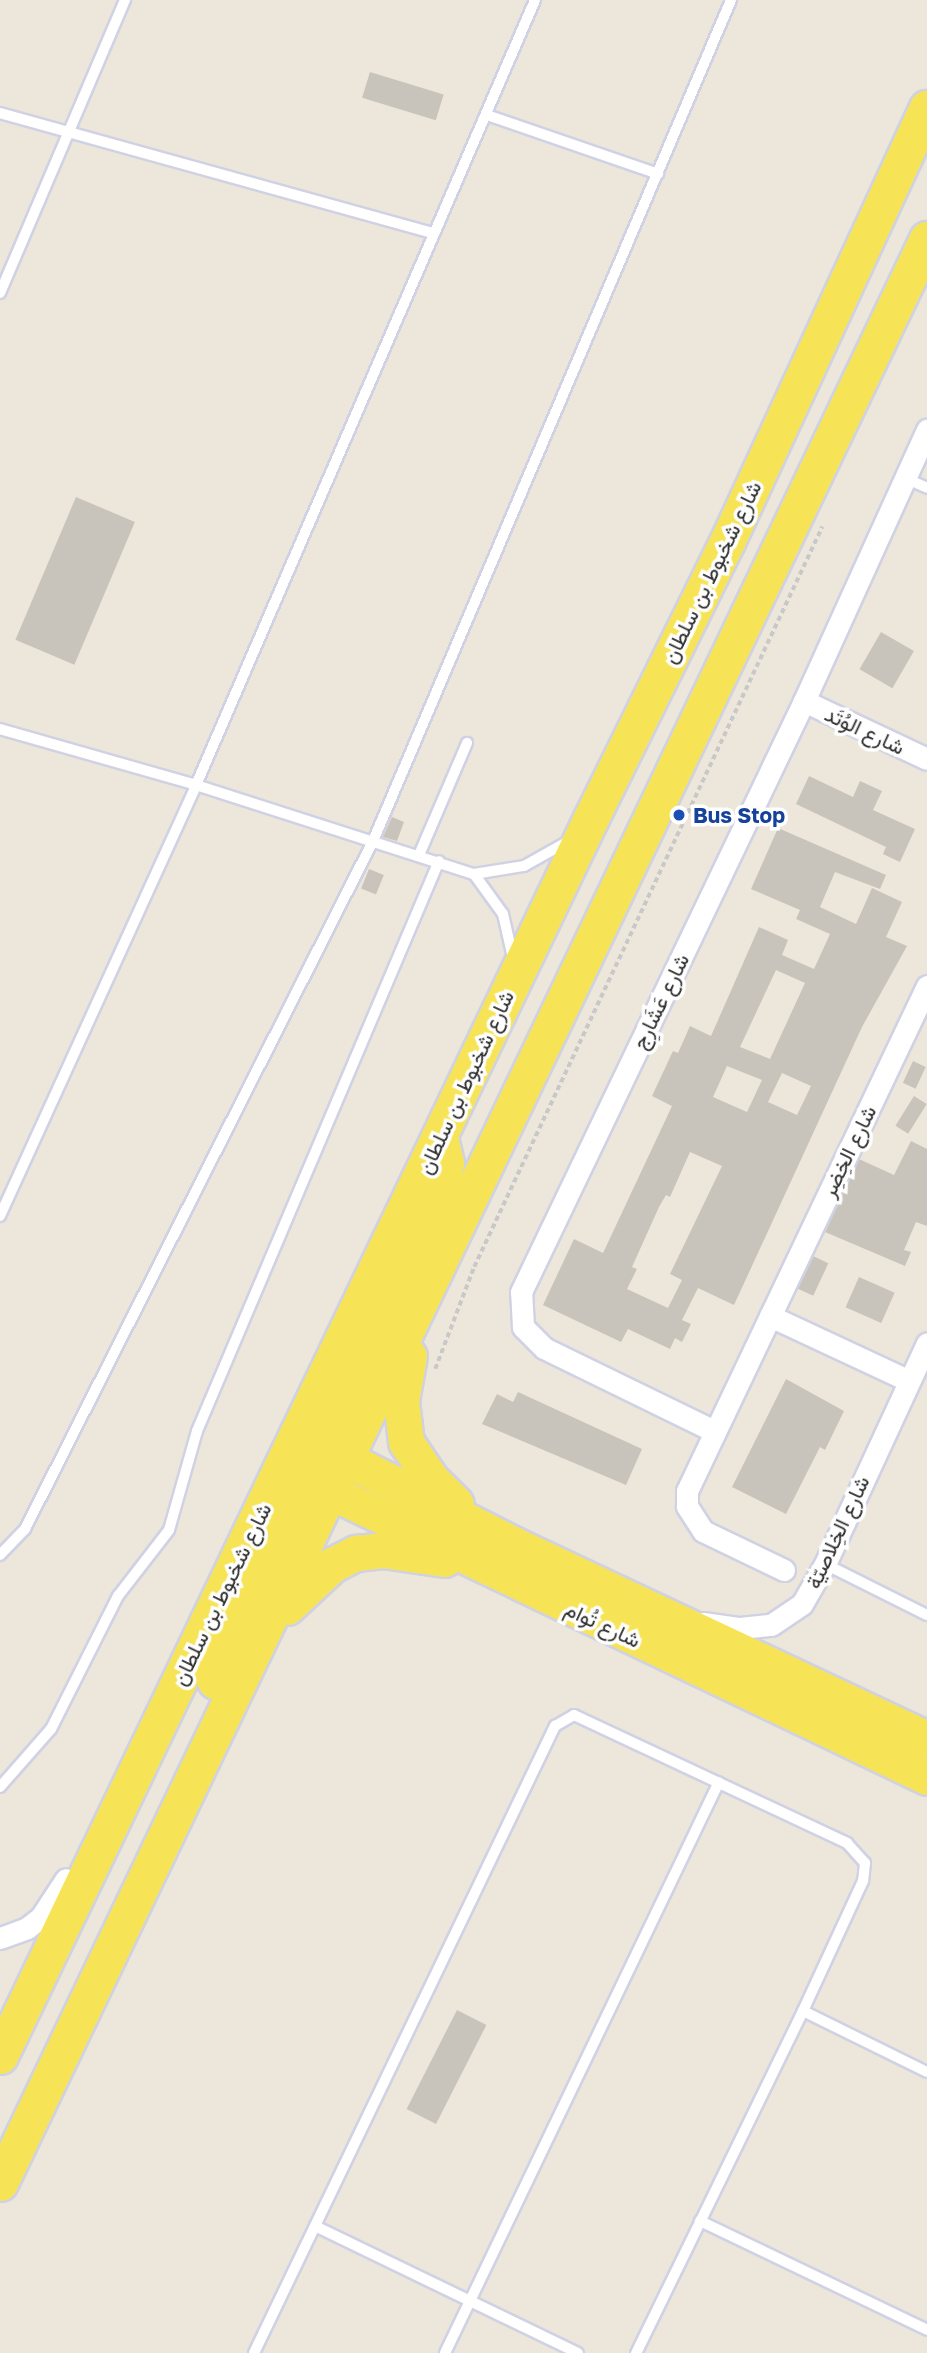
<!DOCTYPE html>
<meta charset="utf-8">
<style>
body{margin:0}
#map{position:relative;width:927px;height:2353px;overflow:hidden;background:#ede7db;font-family:"Golos Text",Vazirmatn,sans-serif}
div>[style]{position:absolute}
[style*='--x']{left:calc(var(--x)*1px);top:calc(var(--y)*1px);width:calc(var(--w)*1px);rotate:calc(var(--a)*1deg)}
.building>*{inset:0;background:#c8c4bb;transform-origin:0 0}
.path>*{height:3.5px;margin-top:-1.75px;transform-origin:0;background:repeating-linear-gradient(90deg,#c8c8c8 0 5px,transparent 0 8.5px)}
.roads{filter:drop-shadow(2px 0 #d0d2e3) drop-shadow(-2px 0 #d0d2e3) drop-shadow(0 2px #d0d2e3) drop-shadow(0 -2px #d0d2e3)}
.lane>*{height:10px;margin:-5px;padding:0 5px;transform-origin:5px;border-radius:5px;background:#fff}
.street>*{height:21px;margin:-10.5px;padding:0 10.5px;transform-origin:10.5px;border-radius:10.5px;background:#fff}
.primary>*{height:35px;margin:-17.5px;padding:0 17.5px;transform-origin:17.5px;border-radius:17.5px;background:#f6e456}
.dots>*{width:19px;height:19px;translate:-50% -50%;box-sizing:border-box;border:4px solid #fff;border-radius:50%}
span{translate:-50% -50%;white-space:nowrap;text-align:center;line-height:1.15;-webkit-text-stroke:7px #fff;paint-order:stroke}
.street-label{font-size:21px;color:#2a2a2a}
.transit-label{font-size:21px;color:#164399;font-weight:700}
.left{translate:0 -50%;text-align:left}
</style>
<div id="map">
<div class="building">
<div style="left:370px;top:72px;width:77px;height:27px;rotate:17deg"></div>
<div style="left:76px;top:497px;width:64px;height:155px;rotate:23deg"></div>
<div style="left:881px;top:632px;width:38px;height:43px;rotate:30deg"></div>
<div style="clip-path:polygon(809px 776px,853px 797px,860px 781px,882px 791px,873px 810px,915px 829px,900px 862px,883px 854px,886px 847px,796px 804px)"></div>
<div style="clip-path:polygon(392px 817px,404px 822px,397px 841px,383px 837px)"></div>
<div style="clip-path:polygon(evenodd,778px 828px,886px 875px,880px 889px,835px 872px,820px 907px,856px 924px,872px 888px,902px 902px,886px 937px,907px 946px,862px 1027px,734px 1305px,698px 1288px,682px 1320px,691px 1324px,682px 1342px,675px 1338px,670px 1349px,628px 1329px,621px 1342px,543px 1305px,574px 1239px,603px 1253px,672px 1106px,652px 1096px,673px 1051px,678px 1053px,690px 1026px,711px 1036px,759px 927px,788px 940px,782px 955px,814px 969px,830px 934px,796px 919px,800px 910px,751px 889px,778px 828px,776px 970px,805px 983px,770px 1059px,740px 1047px,776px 970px,778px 828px,727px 1066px,762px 1080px,747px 1112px,713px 1097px,727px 1066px,778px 828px,782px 1073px,811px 1086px,797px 1115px,768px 1102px,782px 1073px,778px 828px,690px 1152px,722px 1166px,670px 1274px,682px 1280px,668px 1308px,627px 1289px,637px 1269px,632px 1267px,659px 1207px,666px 1195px,670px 1197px,690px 1152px)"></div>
<div style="left:369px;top:869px;width:16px;height:21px;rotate:22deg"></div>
<div style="left:913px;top:1061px;width:14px;height:24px;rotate:25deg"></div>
<div style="left:914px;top:1096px;width:15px;height:35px;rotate:32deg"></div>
<div style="clip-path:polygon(911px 1141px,927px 1149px,927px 1226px,916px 1222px,904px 1250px,911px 1252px,905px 1266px,825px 1232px,859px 1159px,894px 1175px)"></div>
<div style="left:813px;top:1256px;width:17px;height:36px;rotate:25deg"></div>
<div style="left:859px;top:1277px;width:39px;height:33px;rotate:24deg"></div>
<div style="clip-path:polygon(786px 1379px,844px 1411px,825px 1450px,820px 1447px,786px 1514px,732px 1487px)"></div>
<div style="clip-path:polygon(518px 1392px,642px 1449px,626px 1485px,482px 1424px,497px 1394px,513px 1402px)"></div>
<div style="left:457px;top:2010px;width:33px;height:111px;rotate:27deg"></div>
</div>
<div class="path">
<div style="--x:435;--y:1369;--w:109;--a:-69.1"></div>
<div style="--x:474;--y:1267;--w:818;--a:-64.81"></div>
</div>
<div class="roads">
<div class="lane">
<div style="--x:0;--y:113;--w:448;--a:15.5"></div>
<div style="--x:487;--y:115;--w:181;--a:19"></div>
<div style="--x:0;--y:293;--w:319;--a:-66.9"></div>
<div style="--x:905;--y:478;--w:24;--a:24"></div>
<div style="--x:0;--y:729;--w:204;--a:15.9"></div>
<div style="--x:196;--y:785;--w:292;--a:17.8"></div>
<div style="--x:474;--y:874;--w:51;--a:-9.1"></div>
<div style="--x:524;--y:866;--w:49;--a:-29.2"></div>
<div style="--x:419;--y:855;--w:122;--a:-66.8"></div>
<div style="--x:474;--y:874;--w:49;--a:54.1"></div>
<div style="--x:503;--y:914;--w:45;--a:77.2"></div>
<div style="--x:0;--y:1216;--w:473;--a:-65.5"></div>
<div style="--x:196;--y:785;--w:855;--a:-66.64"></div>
<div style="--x:0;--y:1555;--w:36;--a:-46"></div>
<div style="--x:25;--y:1529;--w:771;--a:-63.17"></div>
<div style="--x:373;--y:841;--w:914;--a:-66.94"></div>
<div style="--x:825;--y:1564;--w:114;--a:26.6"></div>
<div style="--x:0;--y:1787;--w:77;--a:-48.7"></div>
<div style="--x:51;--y:1729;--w:149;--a:-63.3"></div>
<div style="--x:118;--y:1596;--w:83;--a:-52.3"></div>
<div style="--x:169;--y:1530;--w:103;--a:-74.2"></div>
<div style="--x:197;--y:1431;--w:619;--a:-67"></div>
<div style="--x:803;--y:2011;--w:138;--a:26.2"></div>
<div style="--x:700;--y:2221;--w:252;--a:25.6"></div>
<div style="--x:315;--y:2226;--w:292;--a:25.8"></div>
<div style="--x:254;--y:2353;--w:696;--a:-64.36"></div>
<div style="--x:555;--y:1726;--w:22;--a:-30"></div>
<div style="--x:574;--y:1715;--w:302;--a:25.1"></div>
<div style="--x:847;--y:1843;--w:27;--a:48"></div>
<div style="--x:865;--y:1863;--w:18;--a:96"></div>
<div style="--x:863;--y:1881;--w:143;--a:114.8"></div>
<div style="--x:803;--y:2011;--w:381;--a:116"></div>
<div style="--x:445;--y:2353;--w:633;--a:-64.37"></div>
</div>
<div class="street">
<div style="--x:804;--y:701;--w:136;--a:25.2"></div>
<div style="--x:770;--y:1316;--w:151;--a:25"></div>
<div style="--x:714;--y:1431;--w:189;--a:-154"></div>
<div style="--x:544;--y:1348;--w:30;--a:-135"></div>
<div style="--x:523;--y:1327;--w:35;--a:-93"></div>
<div style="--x:521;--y:1292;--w:655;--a:-64.41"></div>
<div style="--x:804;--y:701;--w:298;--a:-65.6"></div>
<div style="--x:784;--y:1570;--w:90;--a:-154.3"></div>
<div style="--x:703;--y:1531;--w:30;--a:-123"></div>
<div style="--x:687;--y:1506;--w:15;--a:-90"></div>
<div style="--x:687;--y:1491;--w:559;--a:-64.58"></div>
<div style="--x:703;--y:1623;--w:37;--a:8"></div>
<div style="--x:740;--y:1628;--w:31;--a:-6"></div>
<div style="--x:771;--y:1625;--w:37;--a:-34"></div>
<div style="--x:802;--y:1604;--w:46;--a:-60.1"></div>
<div style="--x:825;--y:1564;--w:243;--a:-65.2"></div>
<div style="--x:0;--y:1938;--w:29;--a:-20"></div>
<div style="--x:27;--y:1928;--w:18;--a:-38"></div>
<div style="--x:41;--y:1917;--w:45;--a:-56.7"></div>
</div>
<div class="primary">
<div style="--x:409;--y:1356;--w:46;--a:100.1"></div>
<div style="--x:401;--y:1401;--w:41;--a:83"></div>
<div style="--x:406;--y:1442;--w:45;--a:56"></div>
<div style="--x:431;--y:1479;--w:35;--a:45"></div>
<div style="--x:297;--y:1434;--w:242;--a:27"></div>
<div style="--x:513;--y:1544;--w:458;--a:25.2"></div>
<div style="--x:281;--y:1468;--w:716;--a:25.56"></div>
<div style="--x:321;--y:1470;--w:23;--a:-90"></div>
<div style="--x:321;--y:1447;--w:264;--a:-64.2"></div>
<div style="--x:436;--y:1209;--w:47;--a:-77.7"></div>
<div style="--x:446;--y:1163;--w:23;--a:-103"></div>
<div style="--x:287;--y:1607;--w:62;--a:-43"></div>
<div style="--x:332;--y:1565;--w:27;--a:-27"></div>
<div style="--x:356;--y:1553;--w:27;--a:-6"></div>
<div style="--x:383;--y:1550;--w:62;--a:8.4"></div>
<div style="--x:215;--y:1681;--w:221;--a:-65.2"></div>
<div style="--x:308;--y:1480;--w:22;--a:-80"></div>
<div style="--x:0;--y:2056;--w:1372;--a:-64.48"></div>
<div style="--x:591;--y:818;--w:308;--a:-63.8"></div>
<div style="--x:727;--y:542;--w:478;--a:-65.3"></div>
<div style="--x:0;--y:2183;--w:2154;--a:-64.51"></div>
</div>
</div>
<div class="dots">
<div style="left:679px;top:815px;background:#1a4fb4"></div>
</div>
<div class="street-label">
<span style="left:711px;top:572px;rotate:-64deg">شارع شخبوط بن سلطان</span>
<span style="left:865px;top:730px;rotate:25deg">شارع الوُتَد</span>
<span style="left:660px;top:1001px;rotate:-64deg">شارع عَشَارِج</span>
<span style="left:465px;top:1082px;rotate:-65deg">شارع شخبوط بن سلطان</span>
<span style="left:848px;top:1151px;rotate:-64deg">شارع الخِضِر</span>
<span style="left:837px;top:1532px;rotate:-65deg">شارع الخِلاصيّة</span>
<span style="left:221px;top:1594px;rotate:-64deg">شارع شخبوط بن سلطان</span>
<span style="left:603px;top:1624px;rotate:25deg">شارع تُوام</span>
</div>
<div class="transit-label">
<span class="left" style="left:693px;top:815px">Bus Stop</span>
</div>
</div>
